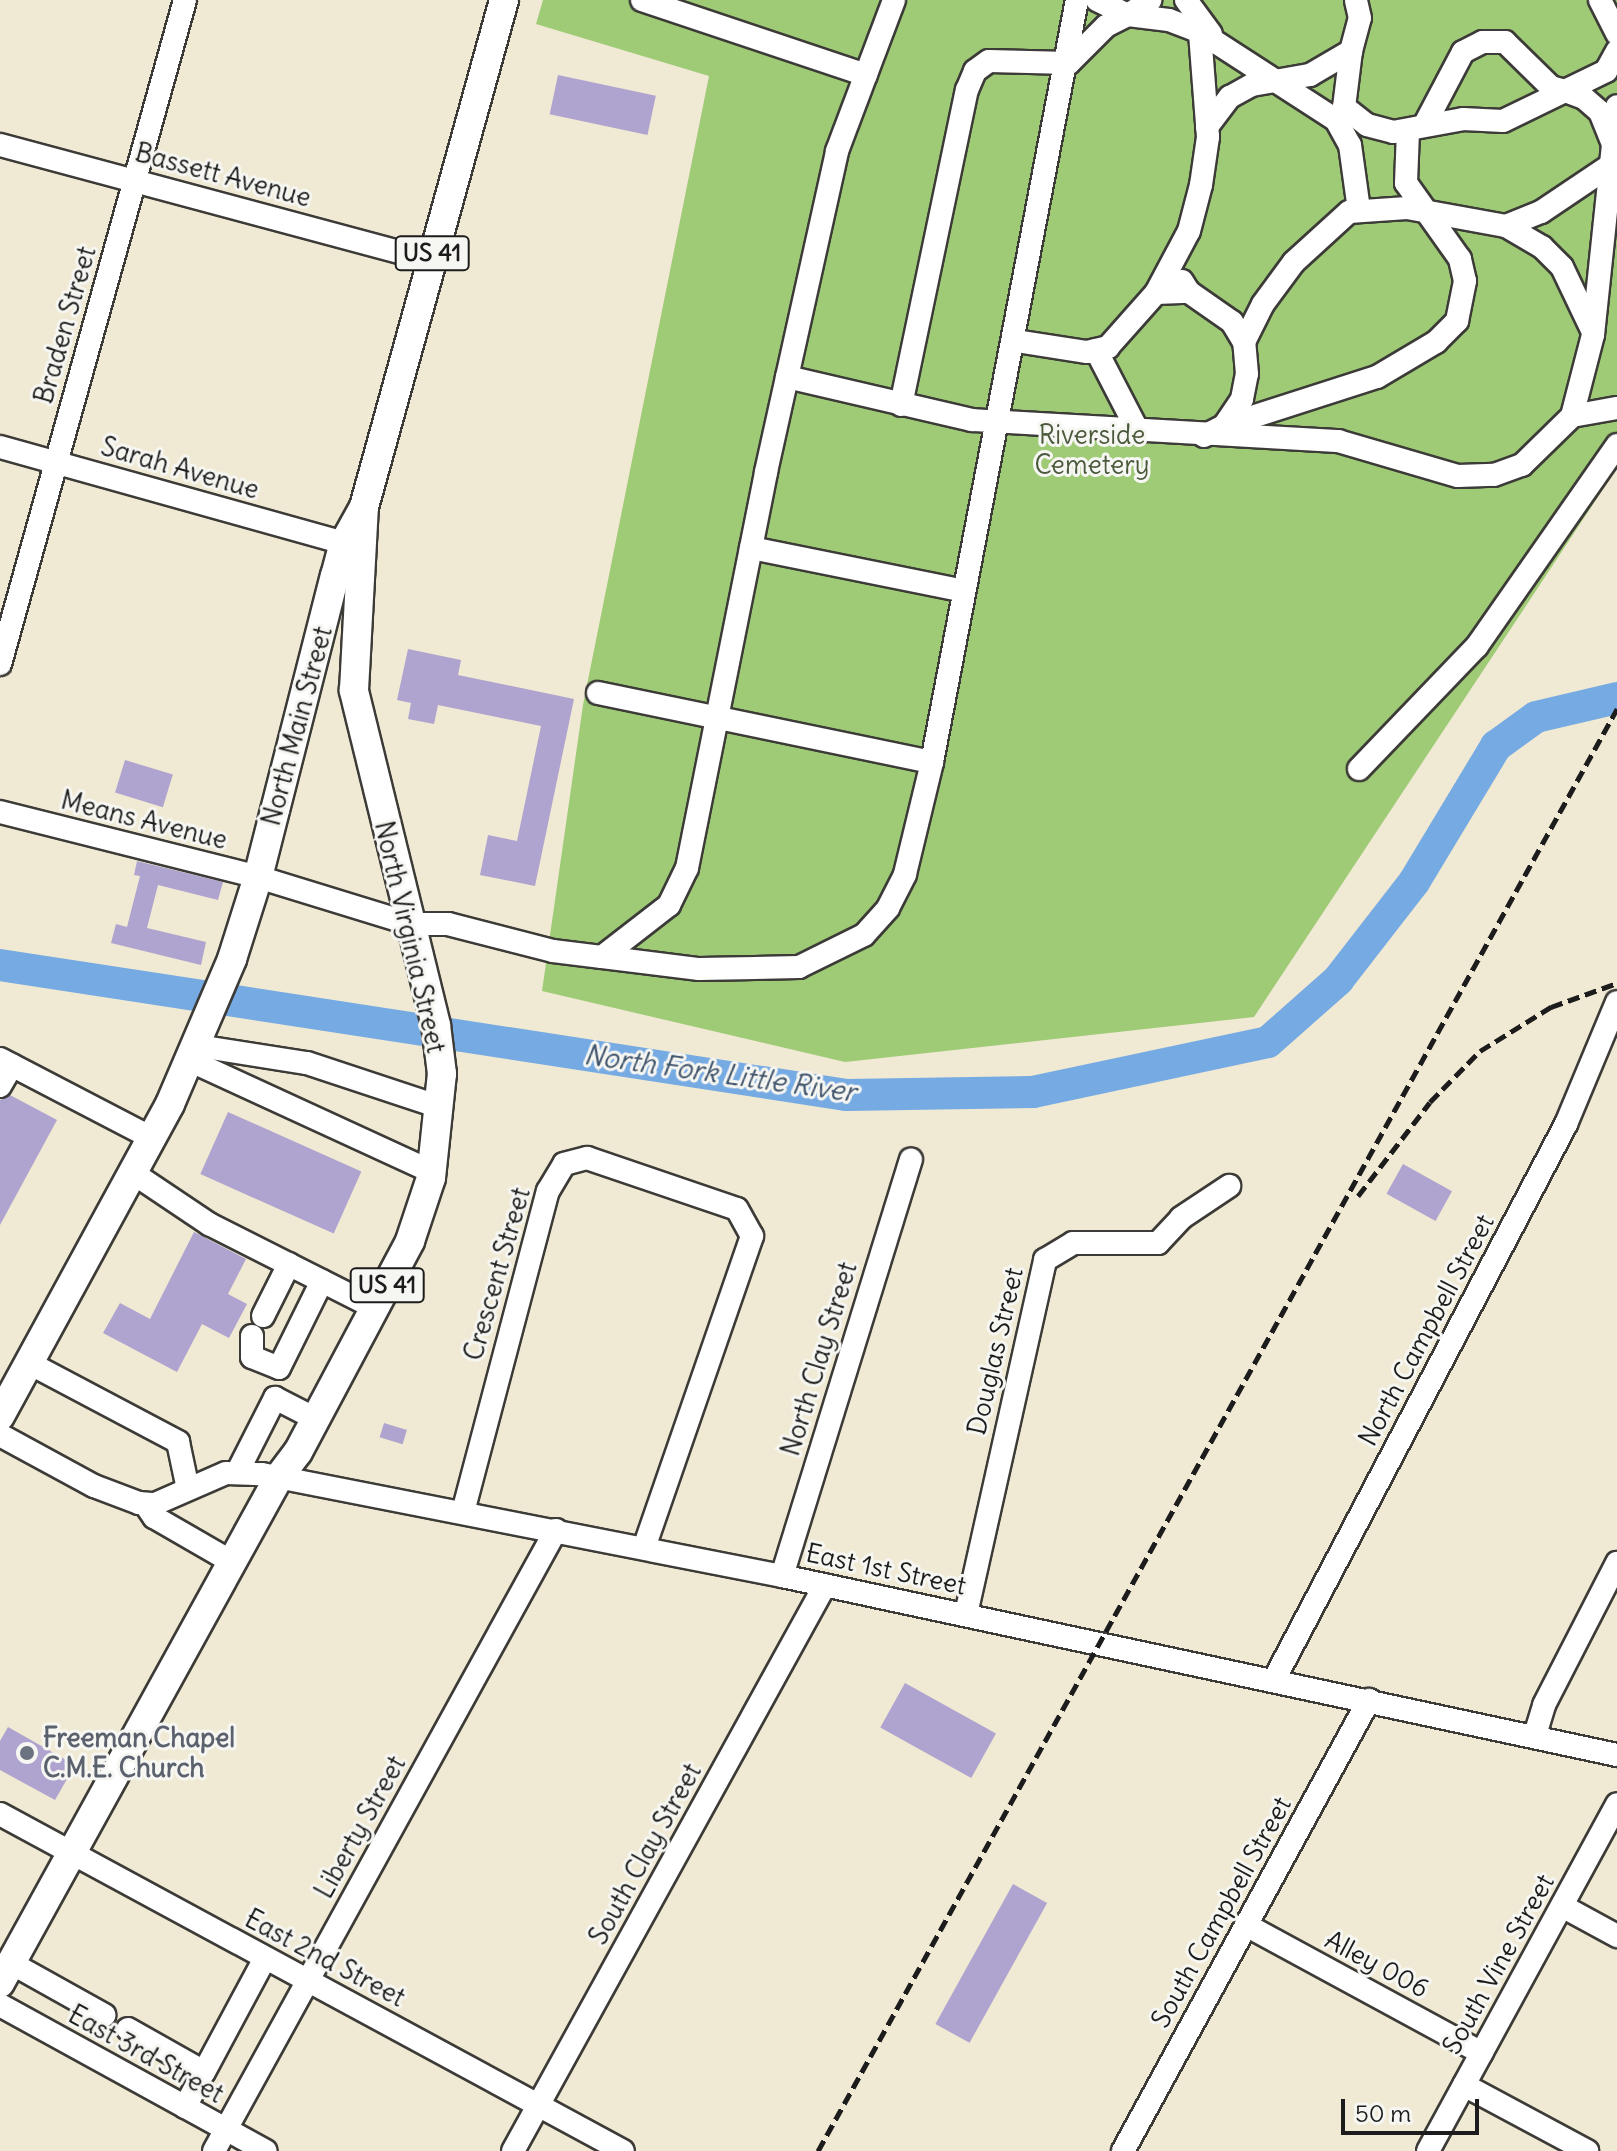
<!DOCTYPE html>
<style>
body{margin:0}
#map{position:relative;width:1617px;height:2151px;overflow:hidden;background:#f0e9d3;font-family:Delius,sans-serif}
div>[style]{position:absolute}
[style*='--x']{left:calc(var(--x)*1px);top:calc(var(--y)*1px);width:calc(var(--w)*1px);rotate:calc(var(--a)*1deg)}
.green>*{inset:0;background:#9fcb77}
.river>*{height:32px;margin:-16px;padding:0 16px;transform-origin:16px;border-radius:16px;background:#76aae3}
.building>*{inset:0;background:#afa4cf;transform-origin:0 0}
.roads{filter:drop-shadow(2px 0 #3c3b37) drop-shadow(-2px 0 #3c3b37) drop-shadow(0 2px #3c3b37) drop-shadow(0 -2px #3c3b37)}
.minor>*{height:22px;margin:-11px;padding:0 11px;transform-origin:11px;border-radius:11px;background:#fff}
.major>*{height:28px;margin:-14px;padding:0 14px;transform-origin:14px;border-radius:14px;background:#fff}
.rail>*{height:5px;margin-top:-2.5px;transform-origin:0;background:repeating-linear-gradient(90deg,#1c1c1c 0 12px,transparent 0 18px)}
.dots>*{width:22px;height:22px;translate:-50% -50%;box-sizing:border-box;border:4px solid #f6f6f2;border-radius:50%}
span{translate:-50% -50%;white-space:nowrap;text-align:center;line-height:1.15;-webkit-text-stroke:6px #f6f6f2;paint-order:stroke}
.shield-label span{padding:2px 6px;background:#f6f6f2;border:2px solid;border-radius:6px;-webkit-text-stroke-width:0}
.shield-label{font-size:24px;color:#1c1c1c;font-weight:700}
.street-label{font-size:26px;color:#1c1c1c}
.park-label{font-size:26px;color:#4a593c}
.worship-label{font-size:26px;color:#5b616d;font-weight:700}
.left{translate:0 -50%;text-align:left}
.water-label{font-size:28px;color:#40556c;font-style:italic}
.scale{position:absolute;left:1341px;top:2099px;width:138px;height:36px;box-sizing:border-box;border:4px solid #1c1c1c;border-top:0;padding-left:10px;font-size:24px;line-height:28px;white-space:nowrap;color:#1c1c1c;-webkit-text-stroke:6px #f6f6f2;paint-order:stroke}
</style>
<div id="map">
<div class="green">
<div style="clip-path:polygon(543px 0,1617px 0,1617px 468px,1254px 1017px,845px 1062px,542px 991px,583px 705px,709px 76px,536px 24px)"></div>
</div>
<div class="river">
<div style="--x:0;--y:965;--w:857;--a:8.73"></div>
<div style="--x:847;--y:1095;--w:186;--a:-0.9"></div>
<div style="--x:1033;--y:1092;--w:240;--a:-12"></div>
<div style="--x:1268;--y:1042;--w:94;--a:-41.5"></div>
<div style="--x:1338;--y:980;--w:124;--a:-52.2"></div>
<div style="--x:1414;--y:882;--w:159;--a:-58.9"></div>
<div style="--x:1496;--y:746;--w:49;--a:-35.9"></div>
<div style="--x:1536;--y:717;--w:83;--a:-13.2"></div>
</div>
<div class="building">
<div style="left:558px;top:75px;width:100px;height:40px;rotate:12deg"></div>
<div style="clip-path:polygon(408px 649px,461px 660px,458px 675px,574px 699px,535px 886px,480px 875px,488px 835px,517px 841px,541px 726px,438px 705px,434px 724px,408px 719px,411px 703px,397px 700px)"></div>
<div style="left:125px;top:760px;width:50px;height:34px;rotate:17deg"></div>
<div style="clip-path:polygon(137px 861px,223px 882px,218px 900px,158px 885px,147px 928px,206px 942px,201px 965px,111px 943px,116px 924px,127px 927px,140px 876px,134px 875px)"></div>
<div style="clip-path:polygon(10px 1095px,57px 1120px,0 1225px,0 1100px)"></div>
<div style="left:228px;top:1112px;width:146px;height:68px;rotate:24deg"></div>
<div style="left:1403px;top:1164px;width:56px;height:34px;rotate:29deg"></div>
<div style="clip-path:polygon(194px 1232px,246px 1259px,228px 1294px,247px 1304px,229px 1338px,202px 1324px,177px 1372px,103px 1333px,120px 1303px,150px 1319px)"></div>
<div style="left:384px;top:1423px;width:24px;height:15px;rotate:17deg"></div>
<div style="left:905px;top:1683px;width:104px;height:51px;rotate:29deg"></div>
<div style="clip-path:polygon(8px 1727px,75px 1765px,55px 1800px,0 1770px,0 1741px)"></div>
<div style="left:1013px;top:1884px;width:39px;height:160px;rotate:29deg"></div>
</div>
<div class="roads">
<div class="minor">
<div style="--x:642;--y:0;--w:236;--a:18.5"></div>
<div style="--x:1097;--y:0;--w:34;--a:26"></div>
<div style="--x:1128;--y:15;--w:27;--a:-34"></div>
<div style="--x:1186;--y:0;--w:42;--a:53.7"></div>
<div style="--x:1600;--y:0;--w:38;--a:63"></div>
<div style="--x:1351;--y:51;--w:56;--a:97.1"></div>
<div style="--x:1344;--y:107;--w:29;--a:38"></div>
<div style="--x:1367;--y:125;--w:27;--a:15"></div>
<div style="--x:1393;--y:132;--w:71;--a:-10.5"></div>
<div style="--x:1463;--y:119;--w:40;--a:2.9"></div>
<div style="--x:1503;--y:121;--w:69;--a:-25.8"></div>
<div style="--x:1565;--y:91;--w:20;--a:20"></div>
<div style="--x:1584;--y:98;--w:21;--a:41"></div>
<div style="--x:1600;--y:112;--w:37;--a:68"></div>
<div style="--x:1425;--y:124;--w:81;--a:-62.2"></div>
<div style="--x:1463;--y:52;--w:22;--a:-27"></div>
<div style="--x:1483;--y:42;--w:22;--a:0"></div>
<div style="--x:1505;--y:42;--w:64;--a:44.4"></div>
<div style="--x:1551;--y:87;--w:15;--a:16"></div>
<div style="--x:1565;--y:91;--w:46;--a:-26"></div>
<div style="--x:1606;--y:71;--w:23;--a:-61"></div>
<div style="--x:1207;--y:127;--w:38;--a:-53"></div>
<div style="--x:1230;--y:97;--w:25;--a:-29"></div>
<div style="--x:1252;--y:85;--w:59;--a:-9.8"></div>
<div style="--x:1310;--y:75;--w:48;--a:-30.3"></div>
<div style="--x:1351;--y:51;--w:34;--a:-75"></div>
<div style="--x:1360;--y:18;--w:18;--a:-103"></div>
<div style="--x:0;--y:145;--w:445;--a:15"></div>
<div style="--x:1506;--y:226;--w:42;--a:30.3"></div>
<div style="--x:1542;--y:247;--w:28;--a:45"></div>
<div style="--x:1562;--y:267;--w:70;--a:64.5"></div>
<div style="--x:1182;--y:281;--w:13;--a:58"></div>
<div style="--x:1189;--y:292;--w:52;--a:34.9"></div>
<div style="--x:1232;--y:322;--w:23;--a:59"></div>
<div style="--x:1156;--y:293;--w:70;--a:-62"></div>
<div style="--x:1189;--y:231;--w:48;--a:-75.4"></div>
<div style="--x:1201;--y:185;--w:49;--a:-81.7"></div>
<div style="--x:1208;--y:137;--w:105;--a:-94.4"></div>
<div style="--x:1016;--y:341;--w:72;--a:8.8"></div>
<div style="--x:1087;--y:352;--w:22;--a:-13"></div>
<div style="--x:1108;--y:347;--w:72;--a:-48.4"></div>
<div style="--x:1156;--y:293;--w:33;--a:-2"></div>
<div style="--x:1096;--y:350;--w:93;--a:62.6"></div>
<div style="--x:787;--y:377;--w:190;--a:13.1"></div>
<div style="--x:972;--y:420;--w:367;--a:3.3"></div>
<div style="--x:1338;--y:441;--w:125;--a:16.3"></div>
<div style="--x:1458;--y:476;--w:36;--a:-2"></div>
<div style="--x:1494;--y:475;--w:30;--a:-20"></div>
<div style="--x:1522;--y:465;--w:70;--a:-44.4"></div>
<div style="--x:1572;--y:416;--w:46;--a:-10.1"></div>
<div style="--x:901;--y:405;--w:322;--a:-78.2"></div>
<div style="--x:967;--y:90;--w:21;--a:-67"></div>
<div style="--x:975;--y:71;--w:17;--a:-36"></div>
<div style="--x:989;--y:61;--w:80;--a:1.4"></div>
<div style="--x:1069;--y:63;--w:52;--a:-45"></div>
<div style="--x:1106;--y:26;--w:25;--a:-27"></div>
<div style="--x:1128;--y:15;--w:41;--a:7"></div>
<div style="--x:1169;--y:20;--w:33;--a:21"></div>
<div style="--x:1200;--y:32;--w:162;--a:32.9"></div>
<div style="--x:1336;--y:120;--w:29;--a:61"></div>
<div style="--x:1350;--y:145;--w:66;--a:82.1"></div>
<div style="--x:1572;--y:416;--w:84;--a:-75.5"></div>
<div style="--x:1593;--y:335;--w:230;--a:-84"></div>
<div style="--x:1224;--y:426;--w:161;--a:-17.8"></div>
<div style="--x:1377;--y:377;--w:69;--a:-30.7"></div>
<div style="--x:1436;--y:342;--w:30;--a:-45"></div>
<div style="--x:1457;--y:321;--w:41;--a:-78.7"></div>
<div style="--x:1465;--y:281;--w:23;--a:-103"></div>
<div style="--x:1460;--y:259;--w:93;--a:-125.4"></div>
<div style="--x:1406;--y:183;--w:52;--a:-87.8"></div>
<div style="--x:1204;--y:436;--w:22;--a:-27"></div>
<div style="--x:1224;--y:426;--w:32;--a:-56"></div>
<div style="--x:1242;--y:399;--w:25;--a:-79"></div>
<div style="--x:1247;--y:374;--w:32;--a:-95"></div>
<div style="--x:1244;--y:342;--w:42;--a:-63.4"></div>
<div style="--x:1263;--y:304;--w:52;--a:-53.6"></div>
<div style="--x:1294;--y:262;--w:74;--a:-42.3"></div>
<div style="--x:1349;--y:212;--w:58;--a:-3.9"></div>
<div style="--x:1407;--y:208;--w:101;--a:10.3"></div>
<div style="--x:1506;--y:226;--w:38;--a:-22"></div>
<div style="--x:1541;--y:212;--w:92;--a:-33.9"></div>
<div style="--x:0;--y:447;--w:357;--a:15.6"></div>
<div style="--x:751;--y:548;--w:217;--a:11.4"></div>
<div style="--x:0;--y:664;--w:689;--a:-74.43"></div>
<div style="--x:598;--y:693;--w:341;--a:11.7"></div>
<div style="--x:1359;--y:769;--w:170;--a:-46.2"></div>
<div style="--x:1477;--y:646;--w:245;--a:-55.1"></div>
<div style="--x:0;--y:812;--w:266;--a:14.1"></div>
<div style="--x:258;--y:877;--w:160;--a:17.1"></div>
<div style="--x:411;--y:924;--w:37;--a:0"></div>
<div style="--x:448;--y:924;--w:108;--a:14.4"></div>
<div style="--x:553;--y:951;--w:49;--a:7"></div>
<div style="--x:602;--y:957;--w:85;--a:-37.8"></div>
<div style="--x:669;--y:905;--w:41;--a:-64.1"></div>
<div style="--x:687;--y:868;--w:404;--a:-78.7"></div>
<div style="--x:766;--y:472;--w:329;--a:-77.5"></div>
<div style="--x:837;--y:151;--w:161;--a:-69.3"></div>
<div style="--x:602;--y:957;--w:98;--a:7.1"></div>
<div style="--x:699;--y:969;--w:100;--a:-1.1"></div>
<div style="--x:799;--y:967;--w:72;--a:-26.2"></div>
<div style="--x:864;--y:935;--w:36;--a:-48"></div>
<div style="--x:888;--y:908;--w:38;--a:-63"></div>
<div style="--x:905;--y:874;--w:115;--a:-76.4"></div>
<div style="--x:932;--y:762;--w:776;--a:-79.23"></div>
<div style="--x:198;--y:1046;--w:110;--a:8.9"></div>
<div style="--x:307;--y:1063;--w:140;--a:18.3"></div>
<div style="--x:0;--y:1059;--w:169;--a:27.5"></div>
<div style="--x:191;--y:1061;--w:265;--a:24.7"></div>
<div style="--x:0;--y:1086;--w:24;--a:-60"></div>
<div style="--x:133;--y:1173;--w:92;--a:33.9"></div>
<div style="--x:209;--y:1224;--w:186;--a:26.8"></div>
<div style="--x:263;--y:1316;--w:58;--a:-63.4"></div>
<div style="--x:252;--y:1336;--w:21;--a:90"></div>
<div style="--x:252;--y:1357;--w:29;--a:22"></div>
<div style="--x:279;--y:1368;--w:97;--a:-63.7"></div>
<div style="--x:29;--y:1363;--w:169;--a:27.9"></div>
<div style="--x:178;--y:1442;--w:48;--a:78"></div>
<div style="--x:0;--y:1435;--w:107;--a:28.5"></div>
<div style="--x:94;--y:1486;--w:48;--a:20.7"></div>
<div style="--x:139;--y:1503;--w:16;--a:4"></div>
<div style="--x:155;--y:1504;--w:77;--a:-23.6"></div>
<div style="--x:226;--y:1473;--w:36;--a:2"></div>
<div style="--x:262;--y:1474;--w:530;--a:11.1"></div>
<div style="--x:782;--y:1576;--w:854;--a:12.1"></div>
<div style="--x:238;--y:1471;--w:82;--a:-63.1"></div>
<div style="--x:275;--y:1398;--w:46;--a:27.1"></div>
<div style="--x:145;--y:1504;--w:16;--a:55"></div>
<div style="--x:154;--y:1517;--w:90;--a:30"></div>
<div style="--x:463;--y:1512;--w:332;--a:-75.2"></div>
<div style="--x:548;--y:1191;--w:31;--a:-59"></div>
<div style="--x:564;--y:1164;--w:24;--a:-15"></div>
<div style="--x:587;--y:1158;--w:158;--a:18.8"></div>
<div style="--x:737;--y:1209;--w:31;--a:61"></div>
<div style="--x:752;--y:1236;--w:330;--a:109.1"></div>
<div style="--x:782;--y:1576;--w:436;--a:-72.8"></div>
<div style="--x:966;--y:1614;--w:363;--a:-77.4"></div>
<div style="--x:1045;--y:1260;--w:33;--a:-31"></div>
<div style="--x:1073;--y:1243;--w:85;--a:0"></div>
<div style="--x:1158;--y:1243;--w:34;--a:-47"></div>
<div style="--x:1181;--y:1218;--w:58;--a:-33.7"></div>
<div style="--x:1274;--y:1680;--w:628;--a:-62.29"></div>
<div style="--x:1566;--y:1124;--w:132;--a:-67.3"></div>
<div style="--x:1535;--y:1735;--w:31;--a:-73"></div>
<div style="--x:1544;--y:1705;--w:160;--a:-62.8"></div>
<div style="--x:0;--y:1814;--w:708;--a:28.41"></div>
<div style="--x:1562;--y:1906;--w:63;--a:28.6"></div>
<div style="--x:1246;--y:1925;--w:268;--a:28.5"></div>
<div style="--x:11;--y:1963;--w:107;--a:29.2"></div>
<div style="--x:0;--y:2005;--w:303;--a:28.8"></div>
<div style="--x:128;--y:2029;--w:87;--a:29.5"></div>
<div style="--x:204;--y:2072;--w:129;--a:-61.8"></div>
<div style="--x:1464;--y:2085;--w:140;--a:28.2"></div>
<div style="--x:185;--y:2107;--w:40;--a:-62"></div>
<div style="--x:214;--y:2151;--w:709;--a:-61.16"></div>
<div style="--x:513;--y:2151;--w:646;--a:-61.13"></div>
<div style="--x:1123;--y:2151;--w:514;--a:-61.39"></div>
<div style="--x:1428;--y:2151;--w:395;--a:-61.4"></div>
</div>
<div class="major">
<div style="--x:0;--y:1416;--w:355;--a:-61.4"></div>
<div style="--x:170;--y:1104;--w:158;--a:-66.8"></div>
<div style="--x:232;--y:959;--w:86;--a:-72.4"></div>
<div style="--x:258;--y:877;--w:311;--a:-75.7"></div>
<div style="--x:335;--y:576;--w:34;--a:-75"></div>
<div style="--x:344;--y:543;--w:41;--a:-60.9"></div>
<div style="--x:364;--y:507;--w:526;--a:-74.56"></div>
<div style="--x:0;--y:1983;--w:578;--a:-61.13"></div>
<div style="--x:279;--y:1477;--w:31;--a:-53"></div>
<div style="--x:298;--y:1452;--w:239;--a:-62"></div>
<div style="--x:410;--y:1241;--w:66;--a:-71.6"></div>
<div style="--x:431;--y:1178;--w:105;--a:-84"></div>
<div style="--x:442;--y:1074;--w:49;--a:-97"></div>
<div style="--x:436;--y:1025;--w:345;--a:-103.8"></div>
<div style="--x:354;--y:690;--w:183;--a:-86.9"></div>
</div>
</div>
<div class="rail">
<div style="--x:1358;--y:1196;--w:118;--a:-52.5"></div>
<div style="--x:1430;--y:1102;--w:71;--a:-45.6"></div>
<div style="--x:1480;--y:1051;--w:84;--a:-31.8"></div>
<div style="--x:1551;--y:1007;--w:70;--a:-20"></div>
<div style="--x:818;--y:2151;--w:1649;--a:-61.01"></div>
</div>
<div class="dots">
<div style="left:27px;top:1753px;background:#6b7280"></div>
</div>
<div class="shield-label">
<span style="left:432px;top:253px">US 41</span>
<span style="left:387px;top:1285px">US 41</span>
</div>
<div class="street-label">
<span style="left:223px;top:175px;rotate:15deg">Bassett Avenue</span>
<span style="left:65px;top:325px;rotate:-74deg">Braden Street</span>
<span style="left:180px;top:468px;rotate:16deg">Sarah Avenue</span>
<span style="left:297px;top:726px;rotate:-75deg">North Main Street</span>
<span style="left:144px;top:820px;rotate:14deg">Means Avenue</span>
<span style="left:410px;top:937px;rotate:77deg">North Virginia Street</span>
<span style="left:497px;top:1274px;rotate:-74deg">Crescent Street</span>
<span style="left:1426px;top:1330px;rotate:-62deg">North Campbell Street</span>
<span style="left:995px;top:1351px;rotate:-77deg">Douglas Street</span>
<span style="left:819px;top:1359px;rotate:-73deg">North Clay Street</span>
<span style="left:886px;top:1569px;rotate:12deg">East 1st Street</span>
<span style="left:360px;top:1827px;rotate:-61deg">Liberty Street</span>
<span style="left:645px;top:1854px;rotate:-61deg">South Clay Street</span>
<span style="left:1221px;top:1912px;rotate:-61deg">South Campbell Street</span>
<span style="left:325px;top:1958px;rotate:28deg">East 2nd Street</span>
<span style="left:1377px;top:1964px;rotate:28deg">Alley 006</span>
<span style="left:1498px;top:1964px;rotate:-61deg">South Vine Street</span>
<span style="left:146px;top:2054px;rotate:29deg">East 3rd Street</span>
</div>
<div class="park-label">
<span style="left:1092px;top:450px">Riverside<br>Cemetery</span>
</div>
<div class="worship-label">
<span class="left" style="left:43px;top:1753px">Freeman Chapel<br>C.M.E. Church</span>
</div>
<div class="water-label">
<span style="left:720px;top:1073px;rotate:8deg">North Fork Little River</span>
</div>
<div class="scale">50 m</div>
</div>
